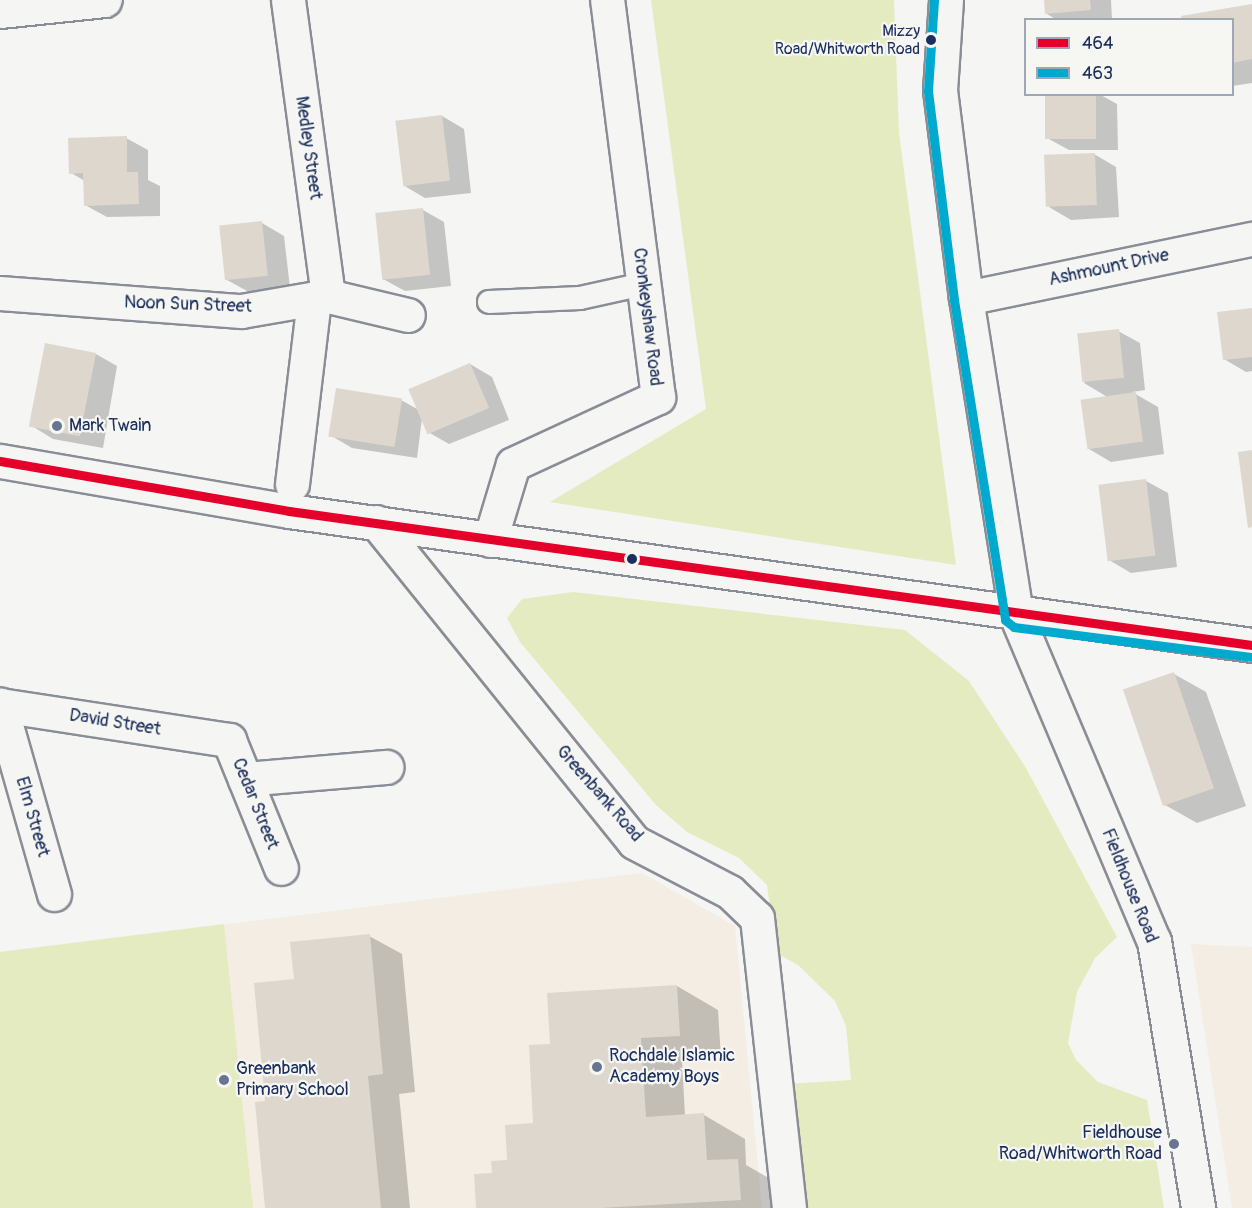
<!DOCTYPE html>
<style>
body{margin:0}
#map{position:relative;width:1252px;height:1208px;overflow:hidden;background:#f5f5f3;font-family:Pangolin,sans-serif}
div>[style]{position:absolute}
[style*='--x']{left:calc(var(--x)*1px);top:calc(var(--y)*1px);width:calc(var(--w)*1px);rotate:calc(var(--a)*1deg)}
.built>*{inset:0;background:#f3ede3}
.green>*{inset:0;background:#e5ebc0}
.shadow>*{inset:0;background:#0003}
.building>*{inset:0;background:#ded7ce;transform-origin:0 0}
.roads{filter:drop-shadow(2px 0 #898d95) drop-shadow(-2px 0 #898d95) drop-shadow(0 2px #898d95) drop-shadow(0 -2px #898d95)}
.lane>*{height:22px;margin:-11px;padding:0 11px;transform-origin:11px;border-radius:11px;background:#f5f5f3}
.street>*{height:33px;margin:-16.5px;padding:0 16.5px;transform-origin:16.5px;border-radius:16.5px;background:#f5f5f3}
.primary>*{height:33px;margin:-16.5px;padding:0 16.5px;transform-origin:16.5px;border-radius:16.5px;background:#f5f5f3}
.bus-1>*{height:9px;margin:-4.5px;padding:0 4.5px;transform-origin:4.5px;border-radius:4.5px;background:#e4002b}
.bus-2>*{height:9px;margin:-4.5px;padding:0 4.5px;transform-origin:4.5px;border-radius:4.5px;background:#00a9ce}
.dots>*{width:16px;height:16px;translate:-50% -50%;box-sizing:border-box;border:3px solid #f6f6f2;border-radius:50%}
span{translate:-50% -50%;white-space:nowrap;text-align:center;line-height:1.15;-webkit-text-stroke:4.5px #f6f6f2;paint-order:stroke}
.bus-label{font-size:16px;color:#1b2f5e}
.right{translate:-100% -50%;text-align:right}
.street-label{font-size:18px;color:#1b2f5e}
.poi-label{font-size:18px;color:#1b2f5e}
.left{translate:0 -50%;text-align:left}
.legend{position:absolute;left:1024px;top:18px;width:210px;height:78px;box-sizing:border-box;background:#f6f6f2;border:2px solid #9ea6b7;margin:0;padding:8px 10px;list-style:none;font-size:18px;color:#1b2f5e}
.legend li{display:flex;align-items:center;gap:12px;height:30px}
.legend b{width:30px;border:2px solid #9ea6b7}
</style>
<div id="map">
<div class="built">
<div style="clip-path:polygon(642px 873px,735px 926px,762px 1208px,0 1208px,0 952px)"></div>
<div style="clip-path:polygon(1191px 944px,1252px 947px,1252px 1208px,1232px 1208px)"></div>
</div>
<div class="green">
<div style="clip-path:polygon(651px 0,894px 0,899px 133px,956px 565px,550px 502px,706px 409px)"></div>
<div style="clip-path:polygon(573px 592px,905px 630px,969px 681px,1026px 768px,1117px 937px,1095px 958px,1077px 992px,1068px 1043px,1076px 1060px,1098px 1082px,1147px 1100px,1164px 1208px,801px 1208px,788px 1084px,851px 1080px,846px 1026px,835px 1001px,798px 965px,776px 953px,767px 885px,739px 858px,687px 832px,656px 805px,520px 642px,507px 618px,522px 599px)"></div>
<div style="clip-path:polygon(224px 924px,253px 1208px,0 1208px,0 952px)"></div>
</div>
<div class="shadow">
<div style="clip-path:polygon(1045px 0,1111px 0,1112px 20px,1057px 20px,1047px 14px)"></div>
<div style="clip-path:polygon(1252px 5px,1252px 83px,1232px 86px,1232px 20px)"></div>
<div style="clip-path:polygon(1047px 94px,1099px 94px,1117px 104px,1118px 150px,1069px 150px,1047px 138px)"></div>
<div style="clip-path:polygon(442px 116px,464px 129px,471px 193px,425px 198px,403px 185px)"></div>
<div style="clip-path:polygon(126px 138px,148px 150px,148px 180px,160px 186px,160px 216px,107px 217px,85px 205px,85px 181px,71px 173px)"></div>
<div style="clip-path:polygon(1094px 154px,1116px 167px,1119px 217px,1071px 220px,1049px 207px)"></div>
<div style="clip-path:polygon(423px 210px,444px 222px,451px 286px,405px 291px,383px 279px)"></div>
<div style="clip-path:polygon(262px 223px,284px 236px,290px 288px,249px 292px,227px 280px)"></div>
<div style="clip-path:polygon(1252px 309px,1252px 371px,1246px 372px,1224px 359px)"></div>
<div style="clip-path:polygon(1118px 331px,1140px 343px,1145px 390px,1132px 392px,1158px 407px,1164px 454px,1111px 462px,1089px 449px,1109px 398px,1084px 383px)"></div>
<div style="clip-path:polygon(96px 354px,117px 366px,103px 448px,53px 439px,32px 426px)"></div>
<div style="clip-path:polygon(470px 364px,492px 377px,509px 420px,449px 444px,428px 432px,422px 418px,417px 458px,352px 448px,330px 435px,401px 400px,419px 410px)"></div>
<div style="clip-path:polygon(1146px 481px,1168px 493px,1177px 567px,1131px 573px,1109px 560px)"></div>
<div style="clip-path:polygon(1174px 674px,1206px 692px,1246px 806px,1197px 823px,1165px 805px)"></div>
<div style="clip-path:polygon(369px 936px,402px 954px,415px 1092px,399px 1094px,410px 1208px,267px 1208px,267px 1102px,295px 981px)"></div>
<div style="clip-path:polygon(677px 986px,718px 1010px,721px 1059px,682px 1061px,685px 1116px,704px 1115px,745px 1139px,746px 1165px,779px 1184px,780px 1208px,478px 1208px,494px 1174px,509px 1162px,534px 1124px,551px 1046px)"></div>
</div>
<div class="building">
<div style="clip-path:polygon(1044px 0,1090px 0,1091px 10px,1045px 14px)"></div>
<div style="clip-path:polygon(1252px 4px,1252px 59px,1232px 63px,1232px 20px,1182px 20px,1181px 16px)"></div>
<div style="left:1045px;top:94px;width:51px;height:45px"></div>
<div style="left:442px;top:115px;width:66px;height:47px;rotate:83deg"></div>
<div style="clip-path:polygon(127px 136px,127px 172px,138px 172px,139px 204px,84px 206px,83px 173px,69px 174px,68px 138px)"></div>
<div style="left:1095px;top:153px;width:52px;height:51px;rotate:88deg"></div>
<div style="left:423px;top:208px;width:67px;height:48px;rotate:84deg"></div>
<div style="left:262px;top:221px;width:55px;height:43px;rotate:84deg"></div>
<div style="clip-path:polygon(1252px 308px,1252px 357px,1223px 360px,1217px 312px)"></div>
<div style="left:1119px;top:329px;width:49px;height:42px;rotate:84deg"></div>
<div style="left:45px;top:343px;width:52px;height:85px;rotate:11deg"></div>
<div style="left:470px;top:363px;width:49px;height:67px;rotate:67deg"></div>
<div style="left:336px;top:388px;width:67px;height:49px;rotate:9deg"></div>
<div style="left:1136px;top:392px;width:50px;height:56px;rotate:82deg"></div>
<div style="clip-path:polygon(1252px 450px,1252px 527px,1248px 528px,1238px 452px)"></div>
<div style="left:1146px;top:479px;width:77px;height:48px;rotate:83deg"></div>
<div style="left:1174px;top:672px;width:123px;height:54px;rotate:71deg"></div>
<div style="clip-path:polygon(370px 934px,383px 1074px,368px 1076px,381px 1208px,265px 1208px,255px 1102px,265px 1101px,254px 983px,294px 979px,290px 942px)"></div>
<div style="clip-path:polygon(677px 985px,680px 1036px,641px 1038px,646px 1117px,704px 1113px,707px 1160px,738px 1159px,741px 1200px,600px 1208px,476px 1208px,474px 1174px,492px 1173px,491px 1161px,507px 1160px,505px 1125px,533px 1123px,529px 1045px,550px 1044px,547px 993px)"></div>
</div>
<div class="roads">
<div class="lane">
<div style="--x:489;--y:302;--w:91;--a:-2.5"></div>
<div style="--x:580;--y:298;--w:65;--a:-12.5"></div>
</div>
<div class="street">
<div style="--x:288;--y:0;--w:299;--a:82.3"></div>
<div style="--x:946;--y:0;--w:90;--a:93.8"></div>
<div style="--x:940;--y:90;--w:210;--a:82.9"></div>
<div style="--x:966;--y:298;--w:321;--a:81"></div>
<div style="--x:1016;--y:615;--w:354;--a:67.1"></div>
<div style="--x:1154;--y:941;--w:271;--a:80.6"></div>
<div style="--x:0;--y:11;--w:105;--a:-6"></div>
<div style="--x:0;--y:293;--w:242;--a:4.3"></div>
<div style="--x:241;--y:311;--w:88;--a:-9.8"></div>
<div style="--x:328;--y:296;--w:82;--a:13.4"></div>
<div style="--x:966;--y:298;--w:292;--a:-11.7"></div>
<div style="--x:292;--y:484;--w:186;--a:-83.2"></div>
<div style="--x:376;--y:522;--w:411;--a:51.1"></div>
<div style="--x:634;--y:842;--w:108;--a:27.5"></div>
<div style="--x:730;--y:892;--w:37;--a:44"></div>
<div style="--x:757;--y:918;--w:292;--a:83.7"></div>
<div style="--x:490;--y:540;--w:79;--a:-73.2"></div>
<div style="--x:513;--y:464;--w:160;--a:-24.8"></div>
<div style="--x:658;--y:397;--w:400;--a:-97.3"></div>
<div style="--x:245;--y:779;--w:142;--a:-4.9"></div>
<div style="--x:54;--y:894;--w:197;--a:-105.9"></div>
<div style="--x:0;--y:705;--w:232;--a:8.7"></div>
<div style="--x:229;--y:740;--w:138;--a:67.9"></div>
</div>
<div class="primary">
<div style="--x:0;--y:461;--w:293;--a:9.8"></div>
<div style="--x:289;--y:511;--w:972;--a:7.92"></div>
</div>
</div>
<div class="bus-1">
<div style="--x:0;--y:461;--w:293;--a:9.8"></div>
<div style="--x:289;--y:511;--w:972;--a:7.92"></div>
</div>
<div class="bus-2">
<div style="--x:934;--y:0;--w:91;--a:93.8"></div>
<div style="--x:928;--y:91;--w:211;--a:82.9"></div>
<div style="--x:954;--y:300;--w:324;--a:80.9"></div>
<div style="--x:1005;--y:620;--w:11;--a:38"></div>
<div style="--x:1014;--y:627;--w:238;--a:7.2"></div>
</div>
<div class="dots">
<div style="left:931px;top:40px;background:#1b2f5e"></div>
<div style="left:57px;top:426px;background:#677492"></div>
<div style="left:632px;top:559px;background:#1b2f5e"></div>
<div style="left:597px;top:1067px;background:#677492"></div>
<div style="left:224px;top:1080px;background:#677492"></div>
<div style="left:1174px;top:1144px;background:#677492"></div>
</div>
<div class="bus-label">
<span class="right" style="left:920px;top:40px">Mizzy<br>Road/Whitworth Road</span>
</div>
<div class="street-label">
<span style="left:308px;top:148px;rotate:82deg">Medley Street</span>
<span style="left:1109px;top:268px;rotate:-12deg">Ashmount Drive</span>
<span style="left:188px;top:305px;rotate:2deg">Noon Sun Street</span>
<span style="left:647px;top:317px;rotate:83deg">Cronkeyshaw Road</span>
<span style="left:115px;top:723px;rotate:9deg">David Street</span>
<span style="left:599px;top:794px;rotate:49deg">Greenbank Road</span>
<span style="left:255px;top:804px;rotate:68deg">Cedar Street</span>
<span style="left:32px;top:817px;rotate:74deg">Elm Street</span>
<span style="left:1129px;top:886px;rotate:68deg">Fieldhouse Road</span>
</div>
<div class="poi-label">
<span class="left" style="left:69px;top:426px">Mark Twain</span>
<span class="left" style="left:609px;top:1067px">Rochdale Islamic<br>Academy Boys</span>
<span class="left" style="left:236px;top:1080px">Greenbank<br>Primary School</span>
<span class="right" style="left:1162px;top:1144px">Fieldhouse<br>Road/Whitworth Road</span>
</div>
<ul class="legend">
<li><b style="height:8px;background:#e4002b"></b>464</li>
<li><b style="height:8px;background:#00a9ce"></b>463</li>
</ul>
</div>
